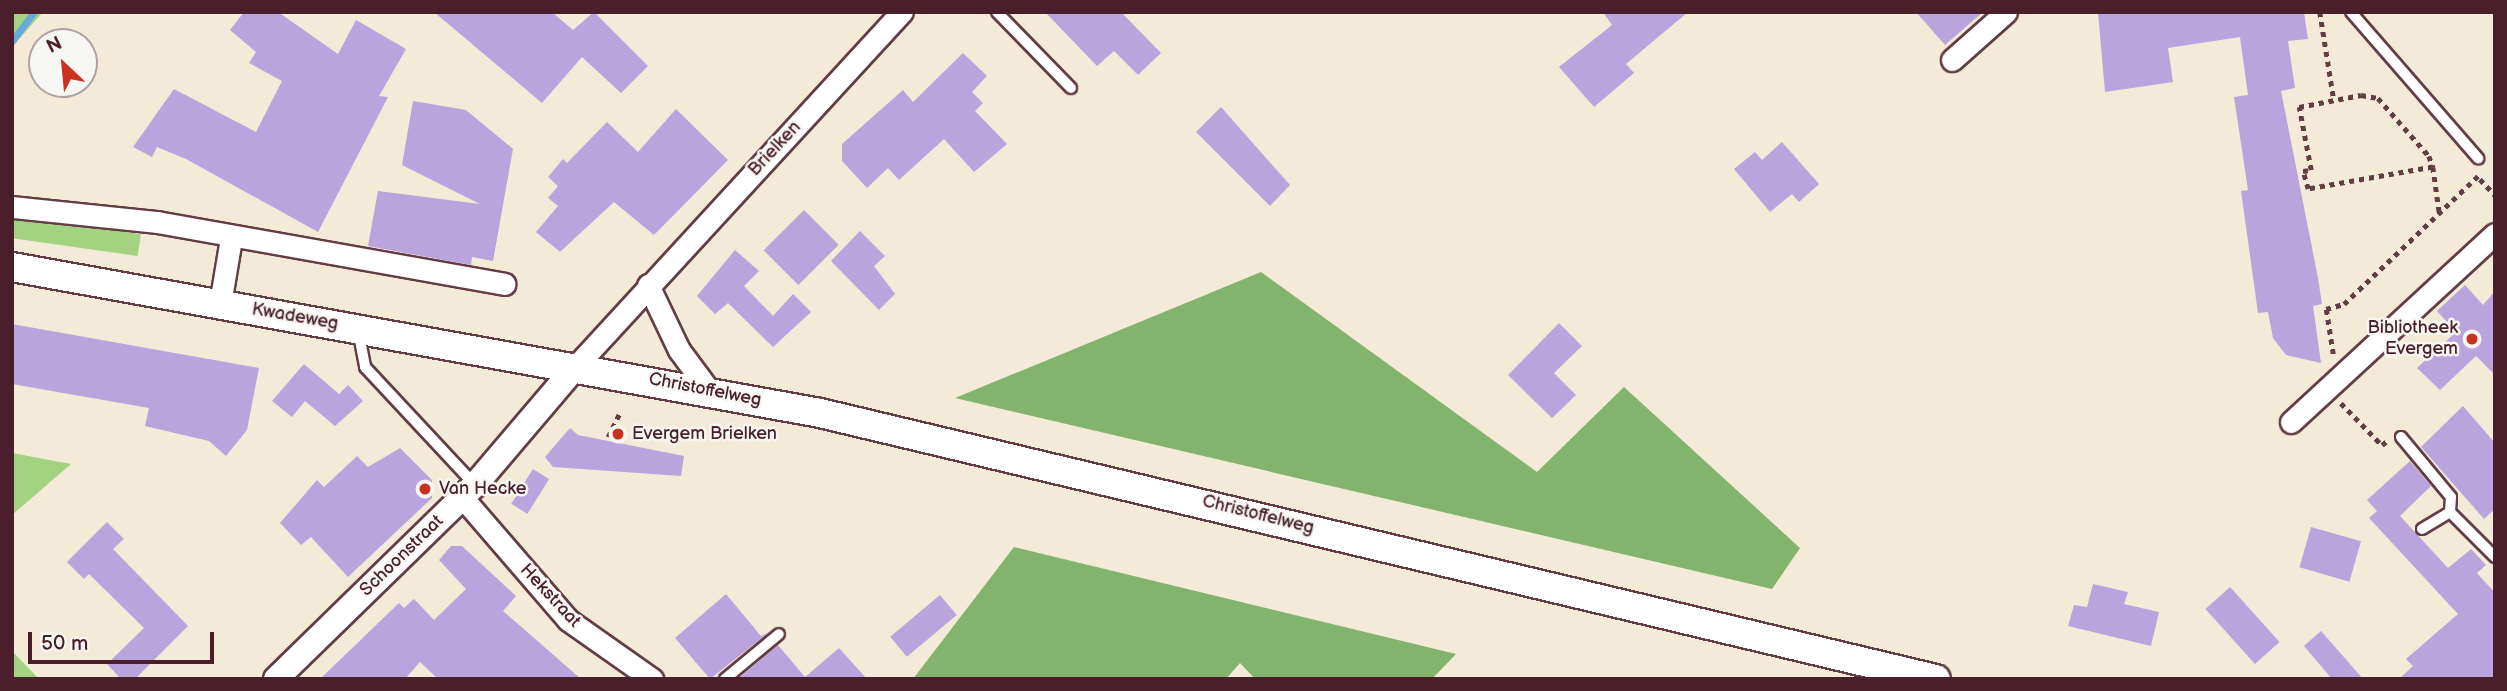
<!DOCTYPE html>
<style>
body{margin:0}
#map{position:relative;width:2507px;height:691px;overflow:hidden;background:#f3ead8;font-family:"Balsamiq Sans",sans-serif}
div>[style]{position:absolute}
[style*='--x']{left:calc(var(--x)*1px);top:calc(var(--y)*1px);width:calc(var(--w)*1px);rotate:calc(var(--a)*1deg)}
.green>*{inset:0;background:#a3d280;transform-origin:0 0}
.forest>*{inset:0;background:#82b46e}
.stream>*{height:7px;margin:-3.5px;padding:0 3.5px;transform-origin:3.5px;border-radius:3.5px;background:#69aadd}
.building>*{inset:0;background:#b9a4de;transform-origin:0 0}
.path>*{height:4.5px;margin-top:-2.25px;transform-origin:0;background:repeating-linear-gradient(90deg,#633d45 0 5px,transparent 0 10px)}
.roads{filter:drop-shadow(2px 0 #633d45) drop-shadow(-2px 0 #633d45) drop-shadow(0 2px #633d45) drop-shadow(0 -2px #633d45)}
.service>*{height:10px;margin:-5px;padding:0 5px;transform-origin:5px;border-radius:5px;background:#fff}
.minor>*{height:21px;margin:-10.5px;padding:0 10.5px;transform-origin:10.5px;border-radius:10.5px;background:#fff}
.tertiary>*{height:24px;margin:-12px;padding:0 12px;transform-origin:12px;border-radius:12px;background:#fff}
.secondary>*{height:28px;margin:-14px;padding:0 14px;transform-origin:14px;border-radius:14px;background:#fff}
.dots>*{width:19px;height:19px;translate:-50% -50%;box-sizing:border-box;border:4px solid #f6f6f2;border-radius:50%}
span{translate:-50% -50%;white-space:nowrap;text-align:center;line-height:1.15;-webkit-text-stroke:5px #f6f6f2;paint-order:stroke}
.street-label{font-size:18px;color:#4a1f2b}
.poi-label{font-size:18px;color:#4a1f2b}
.right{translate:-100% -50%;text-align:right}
.left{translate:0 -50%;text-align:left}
.frame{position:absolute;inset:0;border:14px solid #4a1f2b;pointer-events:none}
.north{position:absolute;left:28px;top:28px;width:70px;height:70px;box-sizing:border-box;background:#f6f6f2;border:2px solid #b1a0a2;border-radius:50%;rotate:334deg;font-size:19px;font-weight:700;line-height:28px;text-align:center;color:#4a1f2b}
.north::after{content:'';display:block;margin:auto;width:24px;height:32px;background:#c8321e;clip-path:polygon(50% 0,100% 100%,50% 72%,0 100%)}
.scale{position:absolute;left:28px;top:632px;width:186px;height:32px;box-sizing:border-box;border:4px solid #4a1f2b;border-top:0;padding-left:9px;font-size:21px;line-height:24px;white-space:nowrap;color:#4a1f2b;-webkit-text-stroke:5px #f6f6f2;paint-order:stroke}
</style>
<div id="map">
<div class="green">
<div style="clip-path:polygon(12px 12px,43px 12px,12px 47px)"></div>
<div style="left:12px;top:216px;width:130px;height:22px;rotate:8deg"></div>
<div style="clip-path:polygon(12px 453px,71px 464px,12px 515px)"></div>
<div style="clip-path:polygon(12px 651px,39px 679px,12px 679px)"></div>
</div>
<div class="forest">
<div style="clip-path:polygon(1261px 272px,1537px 472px,1624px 387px,1800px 548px,1772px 589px,955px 398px)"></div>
<div style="clip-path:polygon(1014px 547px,1456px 654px,1432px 679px,1255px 679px,1240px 663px,1226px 679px,913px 679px)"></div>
</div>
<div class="stream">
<div style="--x:12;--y:41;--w:36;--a:-53"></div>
</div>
<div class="building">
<div style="clip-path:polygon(244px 12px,278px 12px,338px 54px,356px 20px,406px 49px,379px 96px,388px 97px,318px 232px,186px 159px,157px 147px,152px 157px,133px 147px,174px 89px,256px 132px,282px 81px,249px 63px,256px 52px,230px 30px)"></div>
<div style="clip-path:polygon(434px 12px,552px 12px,573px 30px,594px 12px,648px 66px,621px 93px,582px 57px,542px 103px)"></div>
<div style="clip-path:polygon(1045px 12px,1121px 12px,1161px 53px,1138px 75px,1114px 51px,1097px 66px)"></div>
<div style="clip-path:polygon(1603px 12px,1688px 12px,1626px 64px,1634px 73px,1594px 107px,1559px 67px,1612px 25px)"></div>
<div style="clip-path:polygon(1916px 12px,1983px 12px,1945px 45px)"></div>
<div style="clip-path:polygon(2098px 12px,2304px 12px,2308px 39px,2288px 41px,2295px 88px,2281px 91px,2318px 278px,2322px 304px,2313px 306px,2321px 363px,2286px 355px,2273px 338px,2268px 312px,2258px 313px,2241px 191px,2248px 190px,2234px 97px,2248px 95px,2240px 37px,2168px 48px,2173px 82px,2105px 92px)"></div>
<div style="clip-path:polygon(963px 53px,987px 76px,972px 92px,983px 103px,975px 111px,1007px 144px,974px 172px,944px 139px,899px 180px,888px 168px,867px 188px,842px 161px,842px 144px,903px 90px,913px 102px)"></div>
<div style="clip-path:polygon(413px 101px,466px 110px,513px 149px,493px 261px,472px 257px,471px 265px,368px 246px,378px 191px,480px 204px,402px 165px)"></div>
<div style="clip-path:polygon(1221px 107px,1290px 185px,1270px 206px,1196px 132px)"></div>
<div style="clip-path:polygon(676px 109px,728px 160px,654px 235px,614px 202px,560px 252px,536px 232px,558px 206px,548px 198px,558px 186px,548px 177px,563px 159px,567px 163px,607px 122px,638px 152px)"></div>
<div style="clip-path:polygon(1782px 142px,1819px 184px,1799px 202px,1792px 194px,1770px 212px,1734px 169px,1755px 152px,1762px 160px)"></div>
<div style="left:804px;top:210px;width:49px;height:57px;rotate:45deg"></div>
<div style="clip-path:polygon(860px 231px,885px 256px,874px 266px,895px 294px,879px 310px,831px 261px)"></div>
<div style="clip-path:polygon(735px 250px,759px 271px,744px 286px,773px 316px,793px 294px,811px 312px,773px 347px,728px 303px,715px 314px,697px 296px)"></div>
<div style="clip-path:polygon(2465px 285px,2483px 305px,2495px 291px,2495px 375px,2476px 356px,2440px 390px,2417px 368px,2456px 332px,2437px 311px)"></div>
<div style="clip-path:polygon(1559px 323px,1582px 346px,1554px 373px,1576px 395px,1552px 418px,1508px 375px)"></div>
<div style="clip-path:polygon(12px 324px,259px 368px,247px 430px,226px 456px,209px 441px,145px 426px,149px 408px,12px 384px)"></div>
<div style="clip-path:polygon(304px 364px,339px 394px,348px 385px,363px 401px,335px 426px,305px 401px,292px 417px,272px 401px)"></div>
<div style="clip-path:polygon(2463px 406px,2495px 443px,2495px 509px,2484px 519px,2421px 447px)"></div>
<div style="clip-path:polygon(570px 428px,578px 435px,684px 456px,681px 476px,553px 467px,545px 457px)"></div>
<div style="clip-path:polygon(400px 448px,432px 480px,432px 498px,348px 577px,311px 537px,301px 545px,280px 523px,317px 480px,324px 487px,357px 456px,368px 467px)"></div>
<div style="clip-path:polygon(2410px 461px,2431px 486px,2400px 516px,2448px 568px,2471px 549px,2486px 565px,2477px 573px,2495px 593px,2495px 679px,2399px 679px,2413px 666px,2406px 659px,2458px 614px,2369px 518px,2377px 511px,2367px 500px)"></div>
<div style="left:533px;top:469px;width:19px;height:41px;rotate:32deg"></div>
<div style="clip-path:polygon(107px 522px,124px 539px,113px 549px,188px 626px,135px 679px,121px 679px,107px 664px,144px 628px,89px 574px,84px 579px,67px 562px)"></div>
<div style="left:2311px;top:527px;width:52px;height:42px;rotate:16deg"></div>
<div style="clip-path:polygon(451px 546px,462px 546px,516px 596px,503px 611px,581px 679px,438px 679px,420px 662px,405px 679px,320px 679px,399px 603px,404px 608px,414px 599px,434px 620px,466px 589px,439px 560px)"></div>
<div style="clip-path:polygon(2093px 584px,2128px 592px,2124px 604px,2159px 612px,2151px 646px,2068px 626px,2074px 605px,2087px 607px)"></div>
<div style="left:2230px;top:587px;width:74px;height:33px;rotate:48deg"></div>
<div style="clip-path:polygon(726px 594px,761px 636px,768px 633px,710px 679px,675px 638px)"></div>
<div style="left:940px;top:595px;width:26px;height:65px;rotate:50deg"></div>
<div style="clip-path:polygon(2321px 631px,2343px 656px,2363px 679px,2332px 679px,2304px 646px)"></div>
<div style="clip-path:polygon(778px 645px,805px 677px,839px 648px,867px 679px,738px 679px)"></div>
</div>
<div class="path">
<div style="--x:2320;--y:12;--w:89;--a:81"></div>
<div style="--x:2433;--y:167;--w:127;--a:170"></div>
<div style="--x:2308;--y:189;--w:19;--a:-106"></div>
<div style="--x:2303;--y:171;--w:8;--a:-7"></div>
<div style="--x:2311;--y:170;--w:64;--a:-100.8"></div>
<div style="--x:2299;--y:107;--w:63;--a:-11"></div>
<div style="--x:2361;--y:95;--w:17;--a:10"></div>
<div style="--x:2378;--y:98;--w:77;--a:48.7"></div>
<div style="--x:2429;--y:156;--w:12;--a:70"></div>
<div style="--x:2433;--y:167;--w:49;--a:81.9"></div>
<div style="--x:2480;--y:179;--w:22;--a:47"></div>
<div style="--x:2333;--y:354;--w:46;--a:-98.8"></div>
<div style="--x:2326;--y:309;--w:19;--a:-16"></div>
<div style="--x:2344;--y:304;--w:188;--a:-43.7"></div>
<div style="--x:2341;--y:403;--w:59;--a:45.7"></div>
<div style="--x:2382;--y:445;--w:6;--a:-39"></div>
<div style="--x:608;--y:437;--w:30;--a:-64"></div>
</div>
<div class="roads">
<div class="service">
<div style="--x:997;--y:12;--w:106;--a:45.8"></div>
<div style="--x:2351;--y:12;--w:194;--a:49"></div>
<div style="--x:358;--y:330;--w:38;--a:79"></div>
<div style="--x:365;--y:367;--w:161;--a:47"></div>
<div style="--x:2401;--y:437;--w:78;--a:50.2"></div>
<div style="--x:2451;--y:497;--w:15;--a:94"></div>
<div style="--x:2422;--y:529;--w:33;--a:-31"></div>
<div style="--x:2450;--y:512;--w:64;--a:45"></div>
<div style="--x:725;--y:679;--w:70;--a:-39.8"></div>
</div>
<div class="minor">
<div style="--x:1952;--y:60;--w:72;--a:-41.6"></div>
<div style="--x:12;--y:207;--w:146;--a:5.9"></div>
<div style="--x:157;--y:222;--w:353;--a:10.1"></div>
<div style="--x:648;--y:285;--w:72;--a:64.5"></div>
<div style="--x:679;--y:350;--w:49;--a:53.4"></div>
<div style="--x:220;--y:304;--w:67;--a:-80.5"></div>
<div style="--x:577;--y:365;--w:480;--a:-47.4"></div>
<div style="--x:2291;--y:422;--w:277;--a:-42.7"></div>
<div style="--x:462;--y:497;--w:162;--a:49.2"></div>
<div style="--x:568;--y:620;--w:103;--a:35.1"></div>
</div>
<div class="tertiary">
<div style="--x:276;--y:679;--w:278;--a:-44.3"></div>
<div style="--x:475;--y:485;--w:157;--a:-49.6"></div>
</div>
<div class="secondary">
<div style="--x:12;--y:267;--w:821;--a:10.24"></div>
<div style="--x:820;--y:413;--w:1147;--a:13.41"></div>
</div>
</div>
<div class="dots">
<div style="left:2472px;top:339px;background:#c8321e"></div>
<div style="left:618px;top:434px;background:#c8321e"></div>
<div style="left:425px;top:489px;background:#c8321e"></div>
</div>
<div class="street-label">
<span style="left:775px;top:149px;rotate:-47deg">Brielken</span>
<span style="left:295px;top:317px;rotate:10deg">Kwadeweg</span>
<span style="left:705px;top:390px;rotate:11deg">Christoffelweg</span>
<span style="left:1258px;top:515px;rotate:14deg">Christoffelweg</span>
<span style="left:402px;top:556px;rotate:-44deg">Schoonstraat</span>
<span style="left:550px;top:596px;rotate:47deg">Hekstraat</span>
</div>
<div class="poi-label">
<span class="right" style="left:2458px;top:339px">Bibliotheek<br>Evergem</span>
<span class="left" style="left:632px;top:434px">Evergem Brielken</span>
<span class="left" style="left:439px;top:489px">Van Hecke</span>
</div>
<div class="frame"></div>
<div class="north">N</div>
<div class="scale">50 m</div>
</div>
